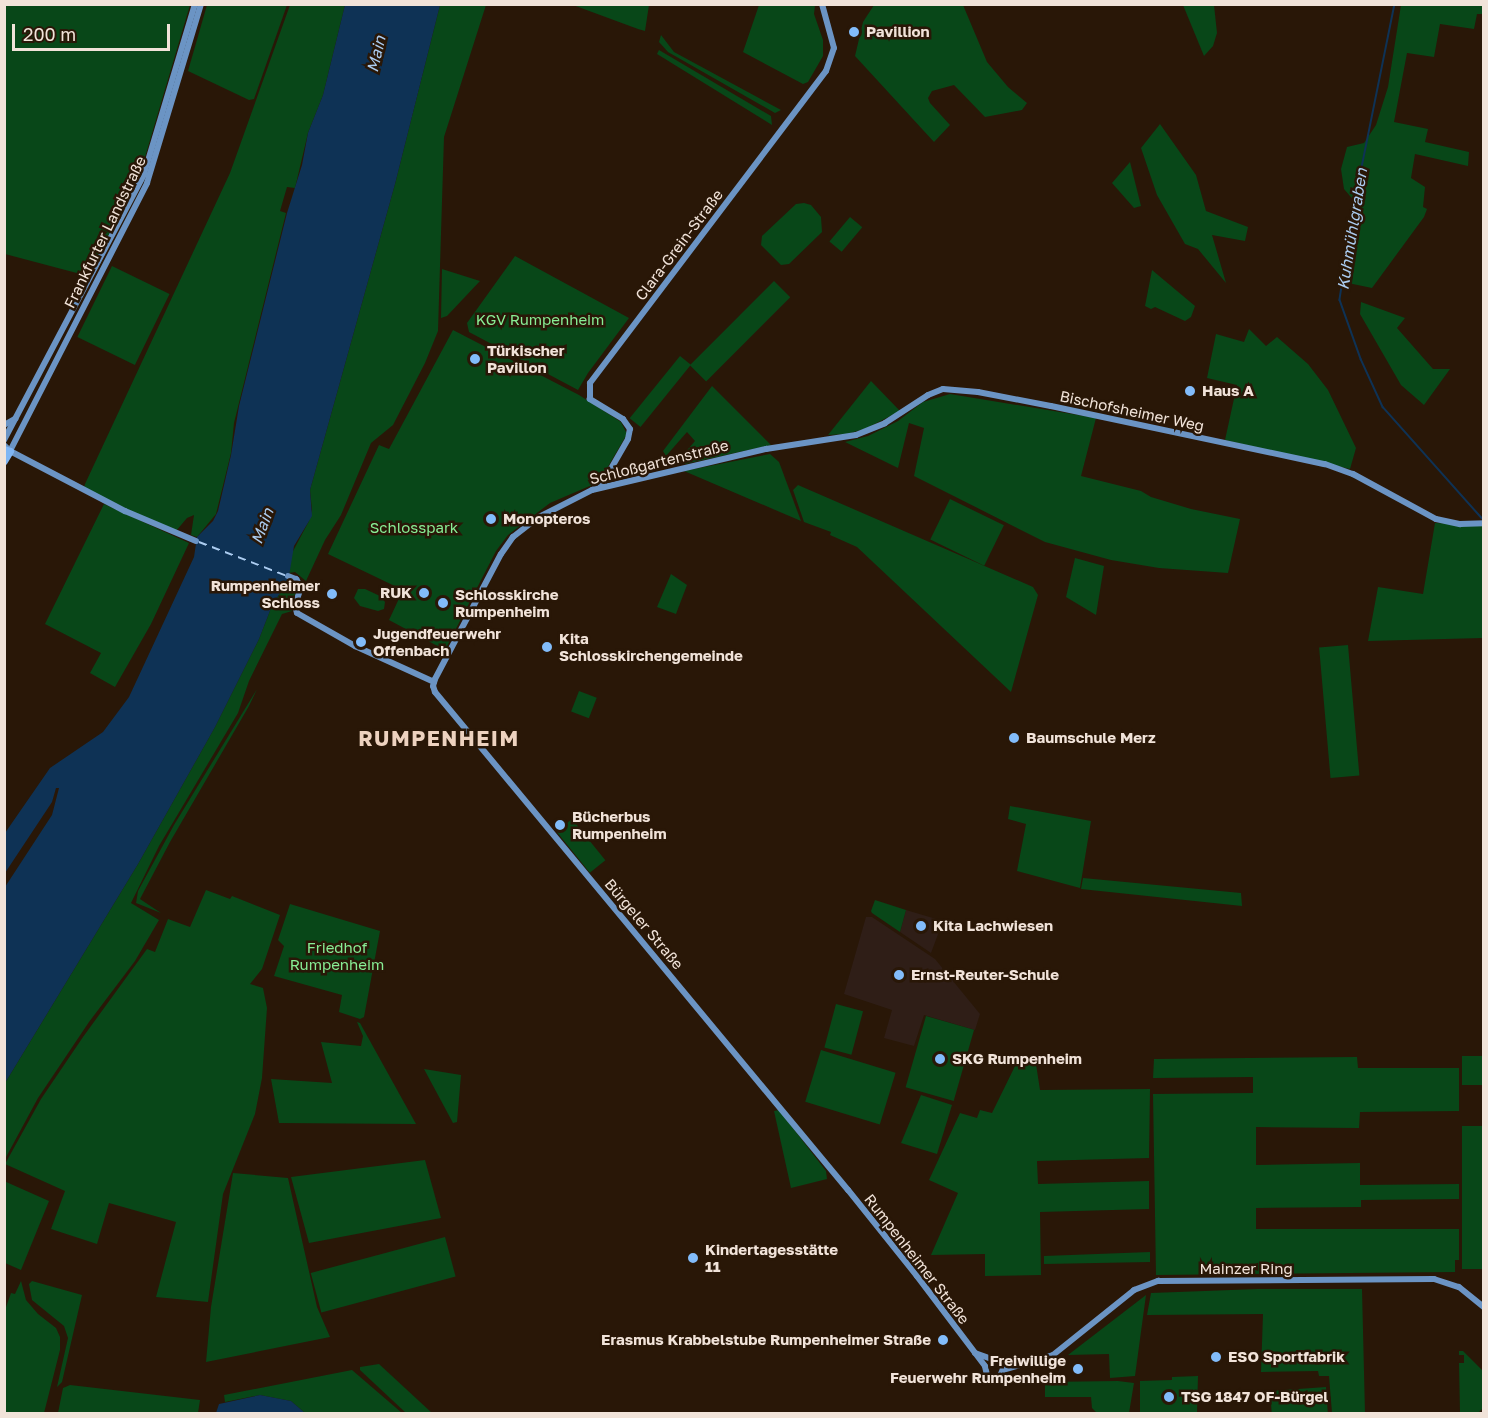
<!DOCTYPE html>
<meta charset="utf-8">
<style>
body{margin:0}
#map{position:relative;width:1488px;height:1418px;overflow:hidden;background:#291707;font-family:"Golos Text",sans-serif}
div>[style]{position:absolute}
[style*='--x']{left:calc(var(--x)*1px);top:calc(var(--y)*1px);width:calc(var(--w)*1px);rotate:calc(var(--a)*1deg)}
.education>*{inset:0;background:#2f1e17}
.green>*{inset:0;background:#084718;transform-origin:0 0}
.water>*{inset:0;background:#0e3255}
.stream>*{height:1.5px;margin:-0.75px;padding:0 0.75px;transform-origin:0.75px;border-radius:0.75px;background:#0e3255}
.ferry>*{height:1.5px;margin-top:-0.75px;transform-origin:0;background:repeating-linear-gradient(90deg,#abccf0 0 8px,transparent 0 14px)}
.secondary>*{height:6px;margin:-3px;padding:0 3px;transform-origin:3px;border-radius:3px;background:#6b94c4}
.primary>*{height:7px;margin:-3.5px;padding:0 3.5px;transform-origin:3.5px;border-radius:3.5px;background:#80b6f4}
.dots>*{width:16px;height:16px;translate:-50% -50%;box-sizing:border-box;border:3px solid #291707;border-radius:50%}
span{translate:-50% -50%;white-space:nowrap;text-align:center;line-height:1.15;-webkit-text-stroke:5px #291707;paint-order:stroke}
.poi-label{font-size:15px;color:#f1e3d9;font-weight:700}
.left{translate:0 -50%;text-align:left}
.right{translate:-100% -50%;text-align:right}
.street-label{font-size:15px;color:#f1e3d9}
.park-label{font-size:15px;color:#88ee95}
.water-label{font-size:16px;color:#abccf0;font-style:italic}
.district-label{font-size:21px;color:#edd2bf;font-weight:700;letter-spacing:1.5px}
.frame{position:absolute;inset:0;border:6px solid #f1e3d9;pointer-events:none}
.scale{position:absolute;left:12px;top:24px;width:158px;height:27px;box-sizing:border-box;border:3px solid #f1e3d9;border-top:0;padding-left:8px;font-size:18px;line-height:21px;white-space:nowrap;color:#f1e3d9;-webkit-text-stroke:4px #291707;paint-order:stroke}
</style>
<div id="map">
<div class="education">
<div style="clip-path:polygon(906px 910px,943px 921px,931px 953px,900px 932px)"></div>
<div style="clip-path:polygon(866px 917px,872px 917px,935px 959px,980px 1014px,975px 1030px,924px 1015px,914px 1046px,884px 1038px,892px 1010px,844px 994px)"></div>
</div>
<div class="green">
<div style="clip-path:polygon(4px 5px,190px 5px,140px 174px,88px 276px,5px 254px)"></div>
<div style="clip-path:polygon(207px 5px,287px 5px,254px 99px,249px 100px,188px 71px)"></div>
<div style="clip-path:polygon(290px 5px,345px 5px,323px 95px,308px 133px,295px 188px,287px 187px,280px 211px,286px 213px,234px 423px,231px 453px,216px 514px,197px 537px,191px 535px,194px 515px,187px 518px,176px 531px,141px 516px,84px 488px,85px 484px,230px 173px)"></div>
<div style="clip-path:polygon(440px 5px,486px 5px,444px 137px,438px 331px,425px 363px,393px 425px,371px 443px,341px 515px,325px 540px,306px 581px,295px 572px,289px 573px,292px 553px,309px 521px,312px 510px,310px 490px,395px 184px)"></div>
<div style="clip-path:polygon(573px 5px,649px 5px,645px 31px,638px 29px)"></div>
<div style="clip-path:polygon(759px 5px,815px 5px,814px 14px,823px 40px,823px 56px,808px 82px,803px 84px,743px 52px)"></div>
<div style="clip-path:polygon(874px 5px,963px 5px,987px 62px,1008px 87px,1027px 103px,1022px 110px,985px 117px,954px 85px,932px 91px,928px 98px,930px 103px,950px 125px,934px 142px,855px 56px,863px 22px)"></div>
<div style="clip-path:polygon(1183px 5px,1214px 5px,1217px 33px,1213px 46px,1204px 56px)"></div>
<div style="clip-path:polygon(1401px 5px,1483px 5px,1482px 14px,1477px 14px,1474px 29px,1440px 24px,1434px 57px,1407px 53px,1394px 122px,1428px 129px,1425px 142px,1469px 152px,1468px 166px,1415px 154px,1411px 178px,1425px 187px,1423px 207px,1427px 209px,1424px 217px,1372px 288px,1348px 283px,1349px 254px,1358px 211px,1356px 203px,1344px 189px,1341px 169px,1347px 147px,1364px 143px,1376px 125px,1388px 87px)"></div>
<div style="clip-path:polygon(661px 35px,674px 52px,781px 110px,775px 113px,668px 52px,659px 42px)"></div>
<div style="clip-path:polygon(659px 50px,771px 116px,772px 125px,657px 54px)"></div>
<div style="clip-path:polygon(1160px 124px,1196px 175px,1206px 211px,1248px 227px,1245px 241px,1212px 235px,1226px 283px,1198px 249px,1185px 244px,1157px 195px,1141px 148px)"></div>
<div style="clip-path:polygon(1130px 162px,1141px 206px,1134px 208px,1112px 183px)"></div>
<div style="clip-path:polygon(804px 203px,811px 205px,821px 217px,822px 232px,789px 264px,781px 265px,761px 245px,762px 236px,796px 204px)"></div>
<div style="left:850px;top:217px;width:16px;height:32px;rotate:40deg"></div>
<div style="clip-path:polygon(515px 256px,629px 318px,588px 373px,578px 390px,469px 332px,467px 323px)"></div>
<div style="left:112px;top:266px;width:64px;height:79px;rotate:26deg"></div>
<div style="clip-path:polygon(442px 269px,480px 281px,447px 316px,441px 318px)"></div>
<div style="clip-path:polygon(1152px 270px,1195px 306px,1191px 317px,1185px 321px,1155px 307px,1151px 309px,1145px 306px)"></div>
<div style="left:774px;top:281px;width:23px;height:119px;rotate:45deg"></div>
<div style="clip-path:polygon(1361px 302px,1405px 318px,1397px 328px,1433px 369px,1450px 369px,1424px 405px,1401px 385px,1360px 314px)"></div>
<div style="clip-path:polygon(1249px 329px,1266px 346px,1277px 337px,1308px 364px,1328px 390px,1356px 448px,1350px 469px,1225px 440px,1237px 385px,1207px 378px,1216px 334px,1244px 342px)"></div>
<div style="clip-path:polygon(453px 330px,579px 395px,621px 422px,627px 434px,599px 482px,550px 503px,508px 535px,496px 551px,445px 650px,389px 620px,403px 590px,328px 554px,379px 445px,389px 449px)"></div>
<div style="left:680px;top:356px;width:14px;height:80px;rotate:39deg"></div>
<div style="clip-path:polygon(871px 381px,900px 411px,867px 428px,847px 434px,828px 435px)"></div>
<div style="clip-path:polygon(712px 386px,771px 445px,685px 464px,676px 463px,695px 441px,687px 432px,666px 456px,663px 451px)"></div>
<div style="clip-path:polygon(950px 394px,1096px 418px,1081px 476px,1141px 491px,1151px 497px,1191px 509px,1240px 519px,1228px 573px,1159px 568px,1111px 560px,1045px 542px,914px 476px,924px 428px,909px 423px,898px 468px,845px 442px,868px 436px,898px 421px,923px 402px)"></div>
<div style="clip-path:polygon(770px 454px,779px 462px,801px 521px,684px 471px)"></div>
<div style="clip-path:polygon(798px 485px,1033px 587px,1038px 595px,1011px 692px,857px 547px,830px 535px,831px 532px,804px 522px,793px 490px)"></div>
<div style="left:950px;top:499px;width:60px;height:45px;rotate:26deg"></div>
<div style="clip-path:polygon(104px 504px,189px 543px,151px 624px,115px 687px,90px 673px,101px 653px,45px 624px)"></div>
<div style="clip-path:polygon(1435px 523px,1483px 525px,1483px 638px,1368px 641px,1378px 587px,1423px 594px)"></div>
<div style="clip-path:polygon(1075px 558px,1104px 566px,1096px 615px,1066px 597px)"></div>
<div style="clip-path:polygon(671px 574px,687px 585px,676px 614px,657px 607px)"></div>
<div style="clip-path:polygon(289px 580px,296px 584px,297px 589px,293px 599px,292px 611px,282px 614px,249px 681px,238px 713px,159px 846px,131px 903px,159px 920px,135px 961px,89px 1022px,38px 1098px,5px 1159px,5px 1083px,138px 864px,215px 727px,259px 639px,273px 603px)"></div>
<div style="clip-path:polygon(358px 589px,365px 589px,380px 596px,385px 602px,384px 609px,378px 611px,360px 606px,354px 598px)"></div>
<div style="left:1348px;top:645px;width:131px;height:29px;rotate:85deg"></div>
<div style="clip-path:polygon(257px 689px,249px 706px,170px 842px,140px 899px,161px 913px,136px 903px,138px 891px,174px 825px)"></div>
<div style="left:579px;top:691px;width:19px;height:22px;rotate:21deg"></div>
<div style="clip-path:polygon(1010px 806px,1091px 821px,1080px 888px,1017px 871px,1026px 824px,1008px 819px)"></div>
<div style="left:572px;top:819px;width:53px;height:20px;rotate:51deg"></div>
<div style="clip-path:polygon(1083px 878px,1241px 893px,1242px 906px,1081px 889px)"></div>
<div style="clip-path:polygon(206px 890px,230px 899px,232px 896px,280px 915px,262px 969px,250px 984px,263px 988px,267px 1008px,262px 1078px,255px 1114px,223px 1194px,208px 1302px,156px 1297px,176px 1222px,109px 1203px,97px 1244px,51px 1229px,65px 1191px,5px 1164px,41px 1099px,83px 1037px,147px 949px,155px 952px,168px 919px,190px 927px)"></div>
<div style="clip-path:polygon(875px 900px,906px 910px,900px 932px,872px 913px,871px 911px)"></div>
<div style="clip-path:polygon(290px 904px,380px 931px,364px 1017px,360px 1019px,339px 1012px,342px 995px,274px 976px,284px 946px,278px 940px)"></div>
<div style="left:836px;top:1004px;width:28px;height:45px;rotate:15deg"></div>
<div style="left:926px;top:1016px;width:50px;height:74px;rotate:16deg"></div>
<div style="clip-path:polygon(357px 1022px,360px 1023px,416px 1124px,279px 1123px,271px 1079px,332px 1083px,321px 1042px,361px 1046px,363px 1036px)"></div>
<div style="left:821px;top:1050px;width:78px;height:54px;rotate:17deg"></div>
<div style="left:1483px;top:1056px;width:29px;height:21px;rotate:90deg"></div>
<div style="clip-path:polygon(1357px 1057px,1358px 1068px,1459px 1068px,1459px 1111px,1360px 1112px,1359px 1128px,1256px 1127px,1256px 1165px,1360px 1163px,1360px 1185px,1459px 1184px,1459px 1199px,1361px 1200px,1361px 1207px,1256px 1208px,1256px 1229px,1459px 1229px,1459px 1260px,1455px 1260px,1455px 1272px,1156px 1275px,1153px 1094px,1253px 1093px,1253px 1077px,1153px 1078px,1154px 1059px)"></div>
<div style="clip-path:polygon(1031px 1059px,1036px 1064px,1040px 1090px,1150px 1089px,1149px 1158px,1037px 1161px,1038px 1184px,1149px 1181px,1149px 1209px,1040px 1212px,1041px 1275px,985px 1276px,985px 1254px,931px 1255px,958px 1193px,929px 1180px,960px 1113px,977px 1118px,980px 1110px,992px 1113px,1017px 1062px,1019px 1060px)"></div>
<div style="clip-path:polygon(424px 1069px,461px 1075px,457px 1122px,453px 1123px)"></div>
<div style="clip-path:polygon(921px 1095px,952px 1105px,937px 1154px,901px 1143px)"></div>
<div style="clip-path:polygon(779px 1110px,826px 1171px,827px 1179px,791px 1188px,774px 1111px)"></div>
<div style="left:1462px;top:1126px;width:21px;height:143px"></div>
<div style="clip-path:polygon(425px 1160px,441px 1218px,309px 1243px,291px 1177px)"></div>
<div style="clip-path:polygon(233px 1173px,288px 1178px,317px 1307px,330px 1337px,206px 1362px,211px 1307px)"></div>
<div style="clip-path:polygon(4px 1181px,49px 1201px,21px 1270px,5px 1263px)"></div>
<div style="left:445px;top:1237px;width:41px;height:139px;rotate:75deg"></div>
<div style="clip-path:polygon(1150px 1252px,1150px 1262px,1044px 1264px,1044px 1256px)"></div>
<div style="clip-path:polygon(21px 1281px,26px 1300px,38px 1314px,56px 1328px,60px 1337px,60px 1350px,44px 1413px,5px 1413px,5px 1310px,11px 1293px,15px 1294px)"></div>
<div style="clip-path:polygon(32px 1281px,82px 1295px,62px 1382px,57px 1387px,68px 1338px,64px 1326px,32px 1300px,29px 1284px)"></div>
<div style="clip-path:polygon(1258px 1289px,1362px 1289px,1365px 1413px,1332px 1413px,1329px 1376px,1319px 1376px,1318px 1371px,1261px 1372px,1263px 1314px,1147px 1315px,1151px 1293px)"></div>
<div style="clip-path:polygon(1146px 1295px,1135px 1376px,1110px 1378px,1109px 1354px,1068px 1355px)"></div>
<div style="clip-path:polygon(1459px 1351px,1463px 1351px,1483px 1371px,1483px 1408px,1478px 1413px,1460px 1413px,1459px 1363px,1464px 1363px,1464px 1355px,1459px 1355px)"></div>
<div style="clip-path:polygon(379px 1364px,432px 1413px,406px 1413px,360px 1370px,360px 1367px)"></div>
<div style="clip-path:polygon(352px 1370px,402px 1413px,305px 1413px,291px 1401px,260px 1395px,225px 1402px,224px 1395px)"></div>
<div style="clip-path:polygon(1198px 1376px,1197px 1413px,1140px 1413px,1140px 1381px,1172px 1380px,1172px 1377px)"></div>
<div style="clip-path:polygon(1118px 1381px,1134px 1383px,1129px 1413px,1097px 1413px,1092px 1408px,1091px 1397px,1045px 1397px,1045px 1382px)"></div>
<div style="clip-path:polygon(70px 1385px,200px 1400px,198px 1413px,58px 1413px,63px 1388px)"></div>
<div style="left:1326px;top:1387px;width:26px;height:56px;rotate:86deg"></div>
</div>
<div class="water">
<div style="clip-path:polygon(345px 5px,440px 5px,395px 184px,310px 490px,312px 516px,294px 546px,288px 582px,273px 603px,259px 639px,215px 727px,138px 864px,5px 1083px,5px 887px,52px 815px,59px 788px,56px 788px,52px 802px,5px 873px,5px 833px,50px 768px,103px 732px,129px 697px,194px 557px,197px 537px,213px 521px,218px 511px,231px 455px,239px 406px,287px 213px,302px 165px,308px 133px,323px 95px)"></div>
<div style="clip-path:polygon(260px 1395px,291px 1401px,305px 1413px,216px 1413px,219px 1404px)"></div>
</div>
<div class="stream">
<div style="--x:1395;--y:4;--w:208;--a:101.4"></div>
<div style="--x:1354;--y:208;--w:93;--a:98.7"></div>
<div style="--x:1340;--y:300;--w:63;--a:70.4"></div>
<div style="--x:1361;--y:359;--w:53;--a:65.4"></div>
<div style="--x:1383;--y:407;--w:149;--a:48.3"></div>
</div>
<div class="ferry">
<div style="--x:199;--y:542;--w:94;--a:21.1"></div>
</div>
<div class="secondary">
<div style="--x:4;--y:425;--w:13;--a:-29"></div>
<div style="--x:4;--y:440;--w:301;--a:-62.2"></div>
<div style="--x:144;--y:174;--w:177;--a:-73.3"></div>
<div style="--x:4;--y:445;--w:8;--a:45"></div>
<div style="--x:10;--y:451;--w:130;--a:27.6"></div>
<div style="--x:125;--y:511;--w:77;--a:22.9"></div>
<div style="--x:10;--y:451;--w:301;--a:-62.9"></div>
<div style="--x:147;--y:183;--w:187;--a:-73.2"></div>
<div style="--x:601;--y:486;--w:54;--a:-60.1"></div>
<div style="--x:628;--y:439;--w:10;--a:-79"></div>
<div style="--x:630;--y:429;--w:12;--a:-125"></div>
<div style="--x:623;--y:419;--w:39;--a:-149"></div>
<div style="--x:590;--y:399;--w:16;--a:-90"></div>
<div style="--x:590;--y:383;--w:391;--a:-52.9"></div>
<div style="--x:826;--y:71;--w:24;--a:-71"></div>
<div style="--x:834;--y:48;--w:46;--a:-105.3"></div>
<div style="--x:288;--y:576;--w:9;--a:21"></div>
<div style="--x:296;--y:579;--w:9;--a:58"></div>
<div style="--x:301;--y:587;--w:20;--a:108"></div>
<div style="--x:295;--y:606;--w:7;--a:74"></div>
<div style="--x:297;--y:613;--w:67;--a:29.6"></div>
<div style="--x:355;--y:646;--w:87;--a:24.5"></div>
<div style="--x:975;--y:1353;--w:29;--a:20"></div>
<div style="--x:1002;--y:1363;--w:19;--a:3"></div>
<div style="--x:1002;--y:1363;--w:6;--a:81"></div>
<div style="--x:1003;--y:1369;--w:8;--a:113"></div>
<div style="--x:1000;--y:1376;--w:7;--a:164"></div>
<div style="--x:993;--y:1378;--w:7;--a:-153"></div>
<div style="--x:987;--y:1375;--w:9;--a:-103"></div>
<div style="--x:985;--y:1366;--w:113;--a:-127.1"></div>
<div style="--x:917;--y:1276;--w:110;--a:-128.7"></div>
<div style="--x:848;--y:1190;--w:647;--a:-129.67"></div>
<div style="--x:435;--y:692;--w:6;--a:-108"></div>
<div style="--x:433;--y:686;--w:7;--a:-74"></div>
<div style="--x:435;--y:679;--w:141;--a:-62.2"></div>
<div style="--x:501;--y:554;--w:21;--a:-55"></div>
<div style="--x:513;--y:537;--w:31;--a:-38"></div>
<div style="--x:537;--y:518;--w:62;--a:-27"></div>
<div style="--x:592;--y:490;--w:179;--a:-13.3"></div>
<div style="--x:766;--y:449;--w:91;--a:-8.8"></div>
<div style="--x:856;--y:435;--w:31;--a:-22"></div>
<div style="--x:885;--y:423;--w:51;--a:-33.1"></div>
<div style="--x:928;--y:395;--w:16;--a:-22"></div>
<div style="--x:943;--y:389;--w:35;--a:5"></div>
<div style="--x:978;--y:392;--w:74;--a:10.9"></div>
<div style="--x:1051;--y:406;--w:280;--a:12"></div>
<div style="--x:1325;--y:464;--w:30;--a:20"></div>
<div style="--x:1353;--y:474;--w:94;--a:28.5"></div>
<div style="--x:1436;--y:519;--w:25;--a:12"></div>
<div style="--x:1460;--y:524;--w:24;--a:-2"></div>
<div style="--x:1003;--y:1370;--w:52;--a:-16.7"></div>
<div style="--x:1053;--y:1355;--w:104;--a:-38.7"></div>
<div style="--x:1134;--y:1290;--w:26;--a:-21"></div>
<div style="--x:1158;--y:1281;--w:276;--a:-0.4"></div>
<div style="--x:1434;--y:1279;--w:26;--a:18"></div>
<div style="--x:1459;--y:1287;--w:32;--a:39"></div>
</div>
<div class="primary">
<div style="--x:4;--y:449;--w:6;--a:18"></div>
<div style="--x:10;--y:451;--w:12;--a:121"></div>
</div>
<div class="dots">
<div style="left:854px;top:32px;background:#82bcfa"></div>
<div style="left:475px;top:359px;background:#82bcfa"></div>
<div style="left:1190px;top:391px;background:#82bcfa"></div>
<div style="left:491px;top:519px;background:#82bcfa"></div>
<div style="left:424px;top:593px;background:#82bcfa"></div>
<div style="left:332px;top:594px;background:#82bcfa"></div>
<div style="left:443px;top:603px;background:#82bcfa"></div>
<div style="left:361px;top:642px;background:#82bcfa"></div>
<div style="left:547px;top:647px;background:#82bcfa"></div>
<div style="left:1014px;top:738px;background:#82bcfa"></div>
<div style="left:560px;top:825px;background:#82bcfa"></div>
<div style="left:921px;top:926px;background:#82bcfa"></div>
<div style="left:899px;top:975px;background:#82bcfa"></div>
<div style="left:940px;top:1059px;background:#82bcfa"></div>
<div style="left:693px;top:1258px;background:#82bcfa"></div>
<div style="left:943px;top:1340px;background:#82bcfa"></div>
<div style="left:1216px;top:1357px;background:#82bcfa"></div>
<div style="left:1078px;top:1369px;background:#82bcfa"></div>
<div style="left:1169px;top:1397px;background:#82bcfa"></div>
</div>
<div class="poi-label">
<span class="left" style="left:866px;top:32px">Pavillion</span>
<span class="left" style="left:487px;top:359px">Türkischer<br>Pavillon</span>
<span class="left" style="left:1202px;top:391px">Haus A</span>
<span class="left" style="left:503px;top:519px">Monopteros</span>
<span class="right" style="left:320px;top:594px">Rumpenheimer<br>Schloss</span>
<span class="right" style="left:412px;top:593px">RUK</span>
<span class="left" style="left:455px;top:603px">Schlosskirche<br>Rumpenheim</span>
<span class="left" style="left:373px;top:642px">Jugendfeuerwehr<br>Offenbach</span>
<span class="left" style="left:559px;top:647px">Kita<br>Schlosskirchengemeinde</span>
<span class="left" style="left:1026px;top:738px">Baumschule Merz</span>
<span class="left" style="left:572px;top:825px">Bücherbus<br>Rumpenheim</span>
<span class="left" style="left:933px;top:926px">Kita Lachwiesen</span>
<span class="left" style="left:911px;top:975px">Ernst-Reuter-Schule</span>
<span class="left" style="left:952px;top:1059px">SKG Rumpenheim</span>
<span class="left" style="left:705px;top:1258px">Kindertagesstätte<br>11</span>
<span class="right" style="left:931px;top:1340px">Erasmus Krabbelstube Rumpenheimer Straße</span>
<span class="left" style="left:1228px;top:1357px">ESO Sportfabrik</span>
<span class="right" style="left:1066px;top:1369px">Freiwillige<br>Feuerwehr Rumpenheim</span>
<span class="left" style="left:1181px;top:1397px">TSG 1847 OF-Bürgel</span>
</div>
<div class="street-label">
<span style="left:105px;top:232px;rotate:-64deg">Frankfurter Landstraße</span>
<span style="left:679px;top:245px;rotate:-53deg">Clara-Grein-Straße</span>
<span style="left:1132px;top:411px;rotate:12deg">Bischofsheimer Weg</span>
<span style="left:659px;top:462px;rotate:-14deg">Schloßgartenstraße</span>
<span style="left:644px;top:924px;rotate:50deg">Bürgeler Straße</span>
<span style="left:917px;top:1259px;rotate:52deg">Rumpenheimer Straße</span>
<span style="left:1246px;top:1269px">Mainzer Ring</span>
</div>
<div class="park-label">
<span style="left:540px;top:320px">KGV Rumpenheim</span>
<span style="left:414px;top:528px">Schlosspark</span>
<span style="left:337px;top:956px">Friedhof<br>Rumpenheim</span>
</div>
<div class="water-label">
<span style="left:376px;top:54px;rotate:-77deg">Main</span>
<span style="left:1352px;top:229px;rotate:-81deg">Kuhmühlgraben</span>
<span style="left:262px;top:526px;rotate:-70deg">Main</span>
</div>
<div class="district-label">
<span style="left:439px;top:738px">RUMPENHEIM</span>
</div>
<div class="frame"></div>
<div class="scale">200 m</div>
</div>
